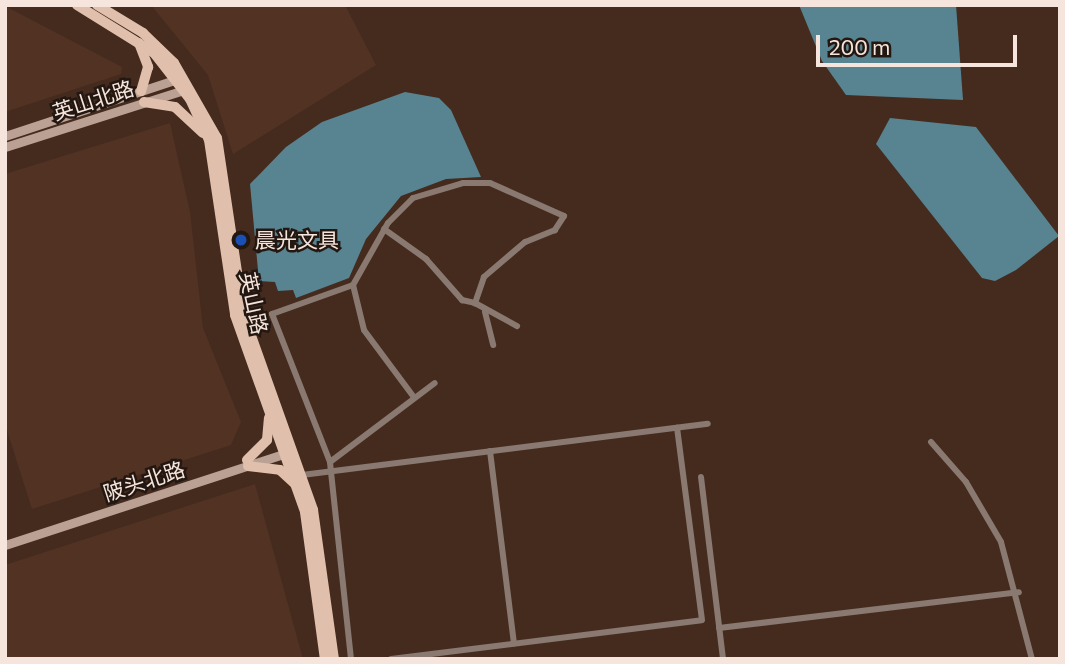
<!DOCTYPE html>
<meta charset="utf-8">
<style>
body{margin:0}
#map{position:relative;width:1065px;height:664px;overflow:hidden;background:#452b1e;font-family:Commissioner,"Noto Sans SC",sans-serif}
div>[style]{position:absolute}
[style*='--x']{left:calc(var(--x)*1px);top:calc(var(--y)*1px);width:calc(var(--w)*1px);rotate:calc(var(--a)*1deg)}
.built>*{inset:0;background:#523222}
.water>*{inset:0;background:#588491}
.street>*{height:6px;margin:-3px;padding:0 3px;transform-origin:3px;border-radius:3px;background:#897970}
.secondary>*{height:9px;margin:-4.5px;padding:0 4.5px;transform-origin:4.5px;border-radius:4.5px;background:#baa193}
.primary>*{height:10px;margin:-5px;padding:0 5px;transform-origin:5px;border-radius:5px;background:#e0c0ad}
.dots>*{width:19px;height:19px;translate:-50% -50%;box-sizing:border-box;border:4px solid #231711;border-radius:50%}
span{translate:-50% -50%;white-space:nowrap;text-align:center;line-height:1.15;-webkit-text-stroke:5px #231711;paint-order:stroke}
.street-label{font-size:21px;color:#f6e5dc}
.poi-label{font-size:21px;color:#f6e5dc}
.left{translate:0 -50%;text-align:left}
.frame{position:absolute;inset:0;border:7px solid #f6e5dc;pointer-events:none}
.scale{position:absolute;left:816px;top:35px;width:201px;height:32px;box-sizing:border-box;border:4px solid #f6e5dc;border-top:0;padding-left:9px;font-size:21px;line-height:24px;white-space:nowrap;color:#f6e5dc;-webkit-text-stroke:5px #231711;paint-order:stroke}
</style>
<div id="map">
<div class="built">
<div style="clip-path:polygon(151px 5px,345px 5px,376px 65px,233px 154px,208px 75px)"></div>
<div style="clip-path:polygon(5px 6px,122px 67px,121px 74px,5px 112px)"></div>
<div style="clip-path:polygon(170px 123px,190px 212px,203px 328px,241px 422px,231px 445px,32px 509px,5px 424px,5px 174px)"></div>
<div style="clip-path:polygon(255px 484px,303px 659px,5px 659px,5px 565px)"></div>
</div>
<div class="water">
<div style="clip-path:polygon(799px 5px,956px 5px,963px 100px,846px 95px,822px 61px)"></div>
<div style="clip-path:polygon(405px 92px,439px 98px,451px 110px,481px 177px,446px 179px,401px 196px,366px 239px,349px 278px,296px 298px,293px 290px,278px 291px,275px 282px,259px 281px,250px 184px,286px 147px,322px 122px)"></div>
<div style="clip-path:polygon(890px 118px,976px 127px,1059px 236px,1016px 270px,995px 281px,982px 278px,876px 144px)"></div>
</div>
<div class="street">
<div style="--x:384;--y:229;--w:52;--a:35.5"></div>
<div style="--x:426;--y:259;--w:55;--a:48.7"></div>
<div style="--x:462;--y:300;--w:13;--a:13"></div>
<div style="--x:485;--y:312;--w:34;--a:76"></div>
<div style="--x:413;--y:396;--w:82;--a:-126.6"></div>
<div style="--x:364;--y:330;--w:46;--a:-103.7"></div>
<div style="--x:353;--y:285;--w:71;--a:-60.6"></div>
<div style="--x:388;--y:223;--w:35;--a:-45"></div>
<div style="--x:413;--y:198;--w:52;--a:-16.7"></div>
<div style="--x:463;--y:183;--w:27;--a:0"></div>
<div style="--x:490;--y:183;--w:81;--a:24"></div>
<div style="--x:564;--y:216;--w:17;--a:123"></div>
<div style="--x:555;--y:230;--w:32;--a:158"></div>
<div style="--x:525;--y:242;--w:54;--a:139.5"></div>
<div style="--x:484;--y:277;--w:28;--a:109"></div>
<div style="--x:475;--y:303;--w:48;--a:28.7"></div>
<div style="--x:931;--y:442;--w:53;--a:48.8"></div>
<div style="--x:966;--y:482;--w:69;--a:59.7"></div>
<div style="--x:1001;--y:542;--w:121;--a:75.2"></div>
<div style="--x:490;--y:451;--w:194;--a:82.9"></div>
<div style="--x:330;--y:462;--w:159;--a:-111.4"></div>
<div style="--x:272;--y:314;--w:86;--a:-19.7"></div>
<div style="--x:302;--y:475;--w:409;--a:-7.2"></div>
<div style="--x:701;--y:477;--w:183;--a:83.1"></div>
<div style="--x:719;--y:628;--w:302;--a:-6.8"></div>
<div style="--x:351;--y:659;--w:198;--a:-96.1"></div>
<div style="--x:330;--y:462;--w:131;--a:-37"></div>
<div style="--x:391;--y:659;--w:313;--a:-7.1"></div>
<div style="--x:702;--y:620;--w:194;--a:-97.4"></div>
</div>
<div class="secondary">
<div style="--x:5;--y:136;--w:184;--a:-18.3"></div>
<div style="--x:5;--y:147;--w:191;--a:-17.7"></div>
<div style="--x:5;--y:545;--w:300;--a:-18.1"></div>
</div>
<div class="primary">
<div style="--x:77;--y:5;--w:91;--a:31.9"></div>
<div style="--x:154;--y:53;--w:58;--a:52"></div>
<div style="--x:190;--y:99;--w:45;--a:65.1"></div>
<div style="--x:209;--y:140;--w:177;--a:81.5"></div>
<div style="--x:235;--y:315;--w:209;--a:70.4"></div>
<div style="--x:305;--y:512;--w:148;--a:82.3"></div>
<div style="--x:97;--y:5;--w:54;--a:31.3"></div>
<div style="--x:143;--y:33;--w:43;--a:44.1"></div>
<div style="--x:174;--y:63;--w:86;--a:60.2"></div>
<div style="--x:217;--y:138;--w:177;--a:81.5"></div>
<div style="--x:243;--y:313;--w:209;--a:70.4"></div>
<div style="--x:313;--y:510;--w:150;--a:82"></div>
<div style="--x:139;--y:43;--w:26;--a:69"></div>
<div style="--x:148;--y:67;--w:25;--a:106"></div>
<div style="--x:144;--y:102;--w:31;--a:9"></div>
<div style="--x:175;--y:107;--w:38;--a:43"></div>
<div style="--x:247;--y:460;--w:28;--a:-45"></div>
<div style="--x:267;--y:440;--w:22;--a:-85"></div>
<div style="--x:248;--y:466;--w:32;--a:7"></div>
<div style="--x:280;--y:470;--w:19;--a:43"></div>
</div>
<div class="dots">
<div style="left:241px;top:240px;background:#1a4fb4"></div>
</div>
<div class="street-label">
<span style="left:93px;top:100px;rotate:-18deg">英山北路</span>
<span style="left:254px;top:303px;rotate:78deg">英山路</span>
<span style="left:144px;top:481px;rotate:-18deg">陂头北路</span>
</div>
<div class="poi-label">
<span class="left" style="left:255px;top:240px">晨光文具</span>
</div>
<div class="frame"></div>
<div class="scale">200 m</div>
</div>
